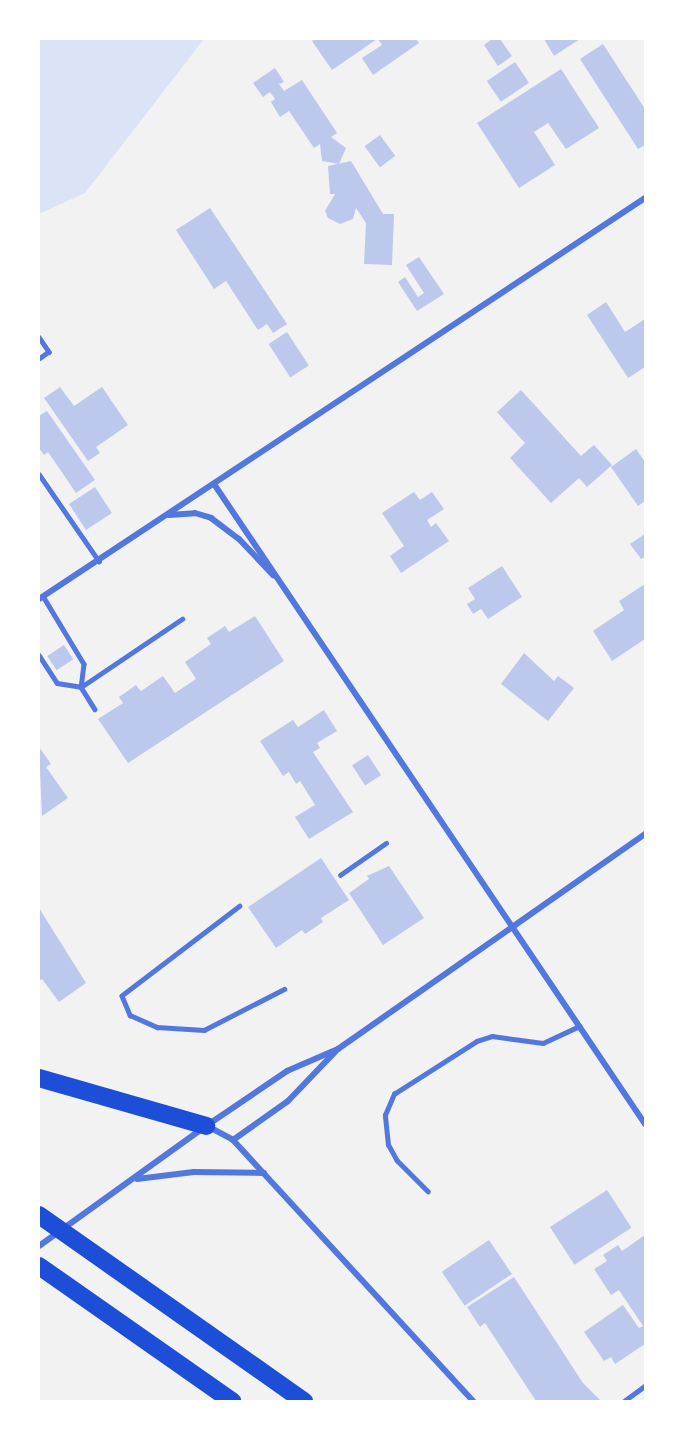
<!DOCTYPE html>
<style>
body{margin:0}
#map{position:relative;width:684px;height:1440px;overflow:hidden;background:#f2f2f2;font-family:"Noto Sans",sans-serif}
div>[style]{position:absolute}
[style*='--x']{left:calc(var(--x)*1px);top:calc(var(--y)*1px);width:calc(var(--w)*1px);rotate:calc(var(--a)*1deg)}
.green>*{inset:0;background:#dbe4f7}
.building>*{inset:0;background:#bdc9ec;transform-origin:0 0}
.service>*{height:4.5px;margin:-2.25px;padding:0 2.25px;transform-origin:2.25px;border-radius:2.25px;background:#5277de}
.minor>*{height:6px;margin:-3px;padding:0 3px;transform-origin:3px;border-radius:3px;background:#5277de}
.motorway>*{height:18px;margin:-9px;padding:0 9px;transform-origin:9px;border-radius:9px;background:#1d4ed8}
span{translate:-50% -50%;white-space:nowrap;text-align:center;line-height:1.15;-webkit-text-stroke:6px #fff;paint-order:stroke}
.frame{position:absolute;inset:0;border:40px solid #fff;pointer-events:none}
</style>
<div id="map">
<div class="green">
<div style="clip-path:polygon(39px 39px,204px 39px,85px 193px,39px 214px)"></div>
</div>
<div class="building">
<div style="clip-path:polygon(315px 39px,377px 39px,332px 70px,312px 41px)"></div>
<div style="clip-path:polygon(378px 39px,416px 39px,419px 43px,373px 75px,362px 58px,382px 45px)"></div>
<div style="clip-path:polygon(492px 39px,500px 39px,512px 56px,498px 66px,484px 45px)"></div>
<div style="clip-path:polygon(544px 39px,580px 39px,554px 56px)"></div>
<div style="clip-path:polygon(603px 44px,645px 109px,645px 145px,638px 149px,580px 59px)"></div>
<div style="left:515px;top:62px;width:25px;height:34px;rotate:56deg"></div>
<div style="clip-path:polygon(275px 68px,284px 82px,279px 84px,284px 91px,302px 80px,337px 133px,331px 137px,346px 148px,339px 164px,322px 161px,320px 144px,314px 148px,289px 111px,280px 117px,271px 102px,275px 99px,270px 92px,263px 97px,253px 83px)"></div>
<div style="clip-path:polygon(561px 69px,599px 128px,566px 149px,548px 123px,534px 132px,555px 165px,519px 188px,477px 123px)"></div>
<div style="left:380px;top:135px;width:26px;height:19px;rotate:54deg"></div>
<div style="clip-path:polygon(351px 161px,383px 214px,394px 214px,392px 265px,364px 264px,366px 223px,356px 208px,353px 219px,340px 224px,328px 218px,325px 211px,335px 194px,330px 194px,328px 166px)"></div>
<div style="clip-path:polygon(210px 208px,287px 324px,273px 333px,267px 324px,258px 330px,226px 281px,214px 289px,176px 230px)"></div>
<div style="clip-path:polygon(419px 257px,444px 294px,417px 311px,398px 282px,405px 277px,418px 297px,424px 293px,406px 265px)"></div>
<div style="clip-path:polygon(606px 302px,625px 332px,645px 319px,645px 367px,628px 378px,587px 315px)"></div>
<div style="left:287px;top:332px;width:40px;height:22px;rotate:57deg"></div>
<div style="clip-path:polygon(60px 387px,74px 406px,102px 387px,128px 425px,96px 447px,100px 453px,88px 461px,44px 398px)"></div>
<div style="clip-path:polygon(521px 390px,581px 456px,594px 445px,612px 465px,587px 487px,579px 478px,551px 503px,510px 458px,525px 443px,497px 412px)"></div>
<div style="clip-path:polygon(47px 411px,95px 480px,76px 493px,48px 452px,44px 455px,39px 448px,39px 416px)"></div>
<div style="clip-path:polygon(636px 449px,645px 462px,645px 501px,638px 506px,611px 467px)"></div>
<div style="left:95px;top:487px;width:31px;height:31px;rotate:57deg"></div>
<div style="clip-path:polygon(414px 492px,420px 500px,432px 492px,444px 509px,427px 520px,431px 527px,436px 523px,449px 541px,401px 573px,390px 556px,404px 546px,382px 513px)"></div>
<div style="clip-path:polygon(645px 534px,645px 557px,641px 559px,630px 544px)"></div>
<div style="clip-path:polygon(502px 566px,522px 597px,488px 619px,481px 609px,473px 614px,467px 604px,475px 599px,468px 588px)"></div>
<div style="clip-path:polygon(645px 584px,645px 639px,612px 661px,593px 631px,624px 610px,619px 601px)"></div>
<div style="clip-path:polygon(255px 616px,284px 661px,128px 763px,98px 719px,123px 703px,119px 697px,136px 685px,141px 691px,163px 676px,175px 693px,196px 679px,185px 662px,211px 644px,207px 638px,225px 626px,229px 632px)"></div>
<div style="left:64px;top:645px;width:17px;height:20px;rotate:57deg"></div>
<div style="clip-path:polygon(524px 653px,554px 681px,558px 676px,574px 688px,548px 721px,501px 684px)"></div>
<div style="clip-path:polygon(324px 710px,337px 731px,317px 743px,320px 748px,313px 752px,353px 812px,309px 839px,295px 817px,315px 805px,300px 781px,296px 784px,289px 772px,283px 776px,260px 741px,293px 720px,298px 727px)"></div>
<div style="clip-path:polygon(39px 747px,51px 764px,46px 767px,68px 798px,42px 816px)"></div>
<div style="left:368px;top:755px;width:24px;height:19px;rotate:57deg"></div>
<div style="clip-path:polygon(321px 858px,349px 900px,321px 918px,323px 922px,305px 934px,302px 930px,276px 948px,248px 907px)"></div>
<div style="clip-path:polygon(389px 866px,424px 918px,383px 945px,349px 893px,369px 879px,367px 876px)"></div>
<div style="clip-path:polygon(39px 908px,86px 983px,59px 1002px,42px 979px,39px 981px)"></div>
<div style="left:607px;top:1190px;width:45px;height:68px;rotate:57deg"></div>
<div style="clip-path:polygon(645px 1235px,645px 1344px,615px 1364px,611px 1357px,604px 1361px,584px 1332px,623px 1305px,639px 1328px,643px 1326px,619px 1290px,611px 1295px,594px 1269px,607px 1261px,603px 1255px,618px 1245px,622px 1251px)"></div>
<div style="left:489px;top:1240px;width:41px;height:57px;rotate:56deg"></div>
<div style="clip-path:polygon(514px 1277px,583px 1383px,601px 1401px,536px 1401px,485px 1323px,480px 1327px,467px 1307px)"></div>
</div>
<div class="service">
<div style="--x:39;--y:337;--w:18;--a:56"></div>
<div style="--x:49;--y:352;--w:12;--a:145"></div>
<div style="--x:39;--y:474;--w:106;--a:55.4"></div>
<div style="--x:43;--y:596;--w:79;--a:58.9"></div>
<div style="--x:84;--y:664;--w:23;--a:97"></div>
<div style="--x:81;--y:687;--w:26;--a:58"></div>
<div style="--x:39;--y:655;--w:33;--a:57"></div>
<div style="--x:57;--y:683;--w:24;--a:9"></div>
<div style="--x:81;--y:687;--w:122;--a:-34"></div>
<div style="--x:340;--y:875;--w:56;--a:-34.8"></div>
<div style="--x:240;--y:906;--w:148;--a:142.7"></div>
<div style="--x:122;--y:996;--w:21;--a:67"></div>
<div style="--x:130;--y:1015;--w:30;--a:24"></div>
<div style="--x:157;--y:1027;--w:47;--a:3.7"></div>
<div style="--x:204;--y:1030;--w:90;--a:-27.1"></div>
<div style="--x:428;--y:1192;--w:44;--a:-135"></div>
<div style="--x:397;--y:1161;--w:18;--a:-119"></div>
<div style="--x:388;--y:1145;--w:30;--a:-96"></div>
<div style="--x:385;--y:1115;--w:23;--a:-67"></div>
<div style="--x:394;--y:1094;--w:98;--a:-32.6"></div>
<div style="--x:477;--y:1041;--w:16;--a:-18"></div>
<div style="--x:492;--y:1036;--w:51;--a:7.8"></div>
<div style="--x:543;--y:1043;--w:40;--a:-25"></div>
<div style="--x:624;--y:1401;--w:26;--a:-36"></div>
</div>
<div class="minor">
<div style="--x:214;--y:484;--w:772;--a:56.04"></div>
<div style="--x:169;--y:515;--w:26;--a:-4"></div>
<div style="--x:195;--y:513;--w:17;--a:17"></div>
<div style="--x:211;--y:518;--w:35;--a:37"></div>
<div style="--x:239;--y:539;--w:50;--a:46.6"></div>
<div style="--x:39;--y:599;--w:727;--a:-33.49"></div>
<div style="--x:209;--y:1127;--w:27;--a:28"></div>
<div style="--x:233;--y:1140;--w:355;--a:47.4"></div>
<div style="--x:233;--y:1140;--w:67;--a:-35.3"></div>
<div style="--x:288;--y:1101;--w:69;--a:-46.2"></div>
<div style="--x:137;--y:1179;--w:57;--a:-7"></div>
<div style="--x:194;--y:1172;--w:70;--a:0.8"></div>
<div style="--x:39;--y:1246;--w:206;--a:-35.7"></div>
<div style="--x:206;--y:1126;--w:98;--a:-34.2"></div>
<div style="--x:287;--y:1071;--w:56;--a:-23.3"></div>
<div style="--x:338;--y:1049;--w:375;--a:-35"></div>
</div>
<div class="motorway">
<div style="--x:39;--y:1078;--w:174;--a:16"></div>
<div style="--x:39;--y:1215;--w:324;--a:35.1"></div>
<div style="--x:39;--y:1266;--w:236;--a:35"></div>
</div>
<div class="frame"></div>
</div>
